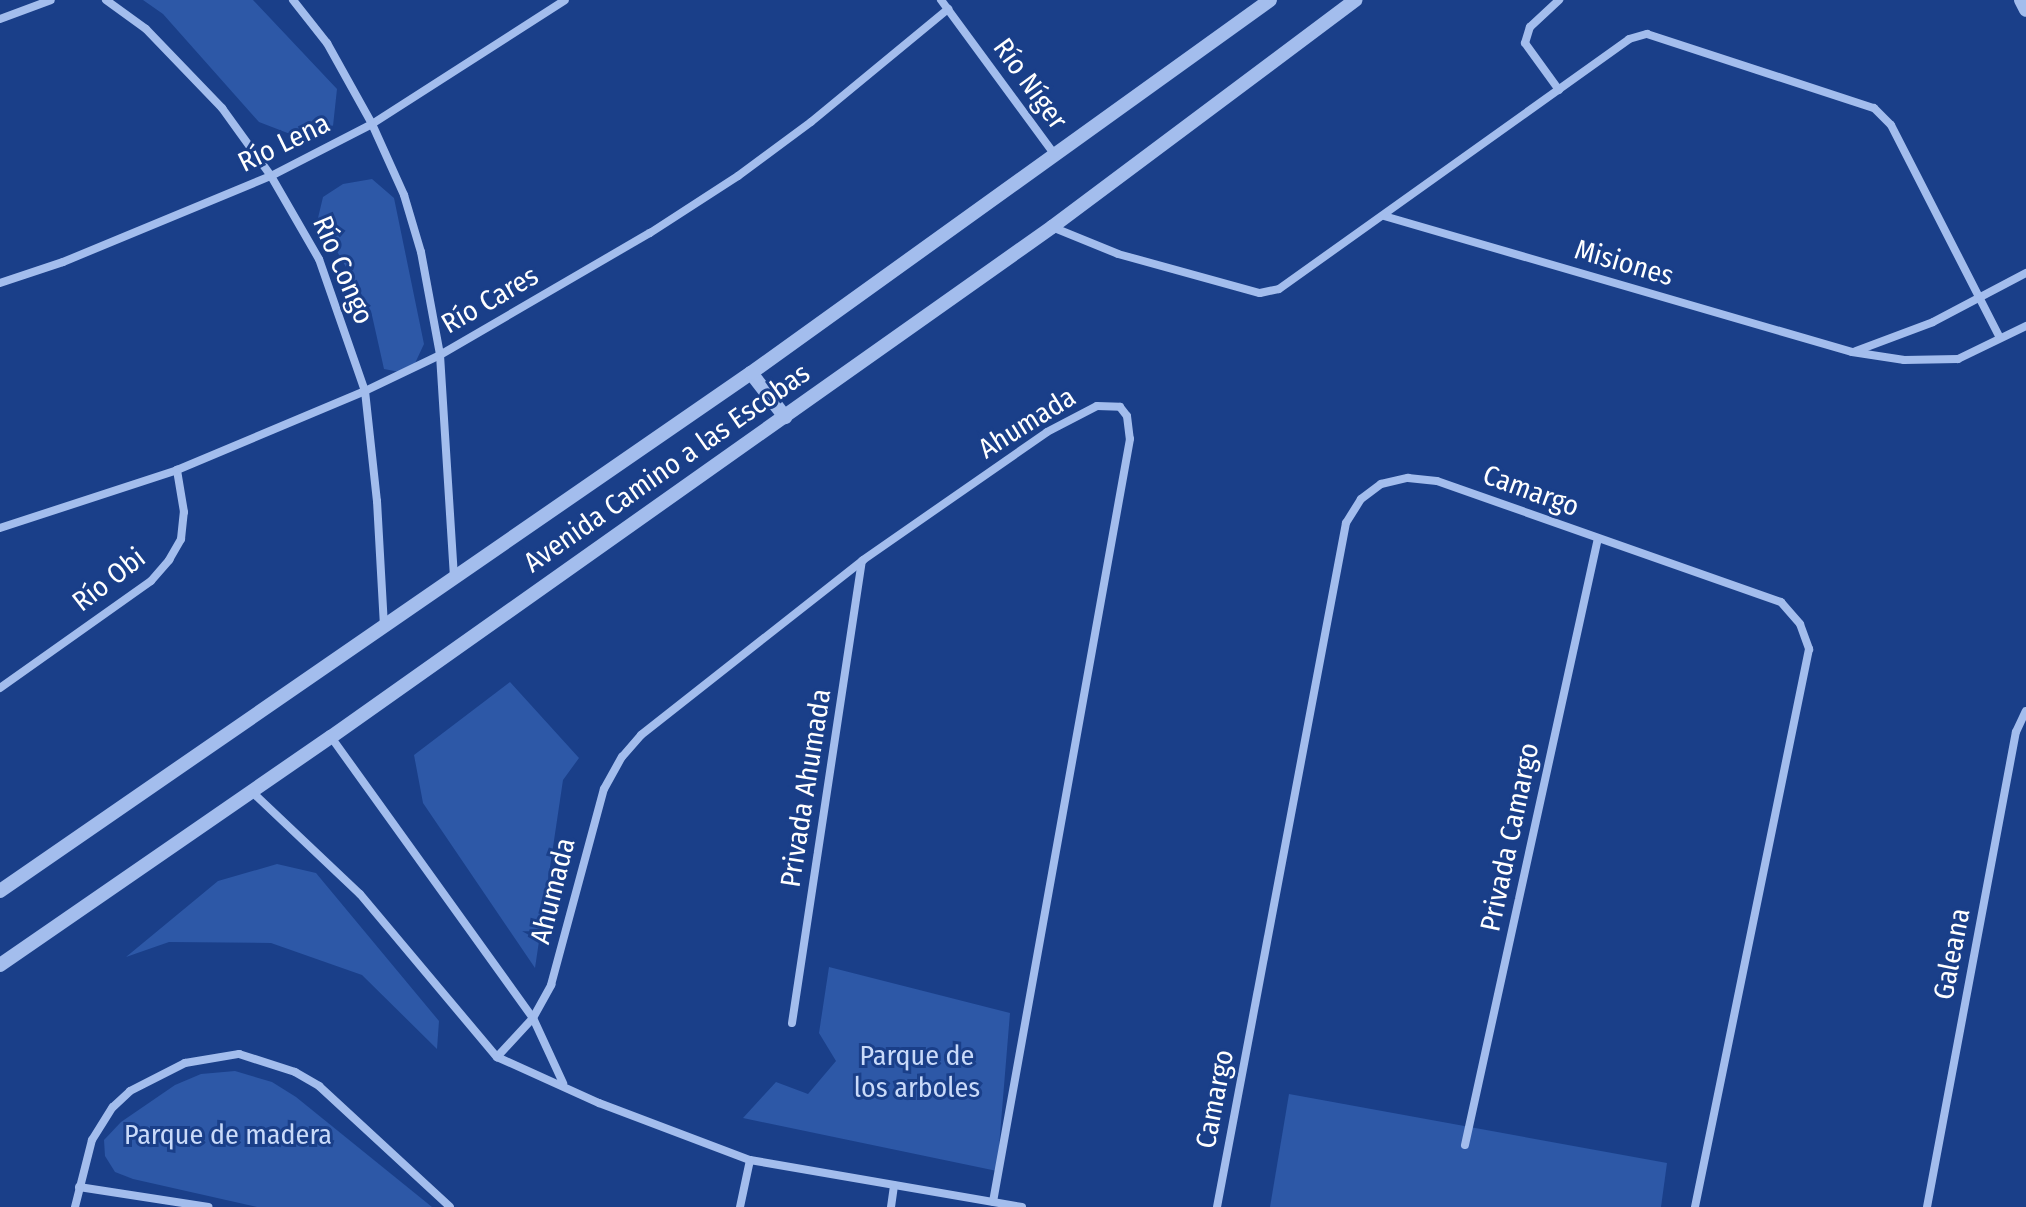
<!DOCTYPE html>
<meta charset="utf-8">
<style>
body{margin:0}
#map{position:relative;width:2026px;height:1207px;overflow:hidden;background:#1a3f89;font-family:"Fira Sans Condensed",sans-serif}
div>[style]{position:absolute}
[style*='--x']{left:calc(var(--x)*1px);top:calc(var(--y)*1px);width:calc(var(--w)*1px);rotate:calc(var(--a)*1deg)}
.green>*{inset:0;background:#2d58a7}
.minor>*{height:8px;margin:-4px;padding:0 4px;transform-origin:4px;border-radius:4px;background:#a3bded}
.tertiary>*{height:14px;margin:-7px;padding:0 7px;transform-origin:7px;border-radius:7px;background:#a3bded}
span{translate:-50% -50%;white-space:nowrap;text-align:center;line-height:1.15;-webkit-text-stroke:6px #1a3f89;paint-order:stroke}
.street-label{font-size:28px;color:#fff}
.park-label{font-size:28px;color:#c9daf9}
</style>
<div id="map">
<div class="green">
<div style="clip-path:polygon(143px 0,253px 0,337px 89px,333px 126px,298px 137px,259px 122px,163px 14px)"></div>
<div style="clip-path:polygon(372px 179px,394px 198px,424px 344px,410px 374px,384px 369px,371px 311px,318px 218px,323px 197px,343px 184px)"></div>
<div style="clip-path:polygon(510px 682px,579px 758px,563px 780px,535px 968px,423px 803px,414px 755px)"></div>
<div style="clip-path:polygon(277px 864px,316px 873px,439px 1021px,437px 1049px,362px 975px,271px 943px,169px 942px,126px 957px,218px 881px)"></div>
<div style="clip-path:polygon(829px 967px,1010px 1013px,997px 1171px,743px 1118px,776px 1082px,808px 1094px,836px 1061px,819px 1033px)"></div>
<div style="clip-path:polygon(235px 1071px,272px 1082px,296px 1097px,432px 1207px,257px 1207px,133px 1179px,115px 1172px,105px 1156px,104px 1140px,121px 1122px,175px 1085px,201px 1074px)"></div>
<div style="clip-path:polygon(1289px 1094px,1667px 1163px,1661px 1207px,1270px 1207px)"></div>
</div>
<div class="minor">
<div style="--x:106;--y:0;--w:49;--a:35.9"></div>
<div style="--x:146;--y:29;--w:110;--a:46.1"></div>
<div style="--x:222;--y:108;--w:84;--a:54.2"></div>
<div style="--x:271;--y:176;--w:96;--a:60"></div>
<div style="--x:319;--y:259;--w:140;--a:70.8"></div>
<div style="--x:365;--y:391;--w:111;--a:83.8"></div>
<div style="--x:377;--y:501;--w:125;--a:86.8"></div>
<div style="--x:293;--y:0;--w:55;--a:51.7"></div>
<div style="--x:327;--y:43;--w:93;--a:60.9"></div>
<div style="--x:372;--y:124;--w:78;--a:65.7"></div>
<div style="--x:404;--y:195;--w:59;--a:73.4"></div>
<div style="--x:421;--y:252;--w:105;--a:79.5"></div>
<div style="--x:440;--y:355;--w:221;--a:86.4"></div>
<div style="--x:941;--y:0;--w:192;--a:53.7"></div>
<div style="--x:0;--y:19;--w:54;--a:-20.4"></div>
<div style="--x:1559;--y:90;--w:58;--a:-125.9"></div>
<div style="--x:1525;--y:43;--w:17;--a:-73"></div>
<div style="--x:1530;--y:27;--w:40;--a:-43"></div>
<div style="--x:1384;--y:216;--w:487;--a:16.2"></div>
<div style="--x:1852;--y:352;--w:53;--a:8.7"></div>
<div style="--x:1904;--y:360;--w:54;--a:-1.1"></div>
<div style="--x:1958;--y:359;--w:76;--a:-25.9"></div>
<div style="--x:1052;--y:227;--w:71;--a:22.2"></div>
<div style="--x:1118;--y:254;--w:147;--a:15.4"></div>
<div style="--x:1260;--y:293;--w:19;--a:-12"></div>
<div style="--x:1279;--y:289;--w:430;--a:-35.5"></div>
<div style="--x:1629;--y:39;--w:19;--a:-16"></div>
<div style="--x:1647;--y:34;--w:239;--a:18.1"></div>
<div style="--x:1874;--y:108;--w:24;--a:45"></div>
<div style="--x:1891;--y:125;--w:239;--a:62.9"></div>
<div style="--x:0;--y:283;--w:66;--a:-18.4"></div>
<div style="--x:63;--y:262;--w:225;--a:-22.5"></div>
<div style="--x:271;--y:176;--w:114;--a:-27.2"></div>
<div style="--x:372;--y:124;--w:229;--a:-32.7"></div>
<div style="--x:1856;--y:351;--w:82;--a:-20.6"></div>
<div style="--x:1933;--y:322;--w:105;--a:-27.8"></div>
<div style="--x:0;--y:528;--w:186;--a:-18.1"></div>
<div style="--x:177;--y:470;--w:204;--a:-22.8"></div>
<div style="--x:365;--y:391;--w:83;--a:-25.6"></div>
<div style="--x:440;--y:355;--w:243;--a:-30.2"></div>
<div style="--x:650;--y:233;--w:105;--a:-32.9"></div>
<div style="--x:738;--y:176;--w:91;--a:-36.5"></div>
<div style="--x:811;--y:122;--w:178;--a:-39.5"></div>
<div style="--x:0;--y:688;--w:185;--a:-35.3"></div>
<div style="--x:151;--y:581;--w:28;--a:-49"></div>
<div style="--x:169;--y:560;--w:24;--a:-60"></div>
<div style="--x:181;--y:539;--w:27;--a:-84"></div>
<div style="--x:184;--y:512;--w:43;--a:-99.5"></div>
<div style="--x:331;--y:737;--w:346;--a:54.3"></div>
<div style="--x:533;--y:1018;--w:72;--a:65.2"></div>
<div style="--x:251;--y:791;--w:150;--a:43.4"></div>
<div style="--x:360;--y:894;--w:213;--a:50"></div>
<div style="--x:497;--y:1057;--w:112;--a:24.3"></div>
<div style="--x:599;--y:1103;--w:161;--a:20.7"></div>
<div style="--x:750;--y:1160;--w:276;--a:9.8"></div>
<div style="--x:792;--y:1023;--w:467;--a:-81.4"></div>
<div style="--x:497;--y:1057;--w:53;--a:-47.3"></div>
<div style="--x:533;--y:1018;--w:38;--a:-61"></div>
<div style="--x:551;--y:985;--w:203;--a:-74.9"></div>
<div style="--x:604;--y:789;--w:37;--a:-61"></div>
<div style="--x:622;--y:757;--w:29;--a:-49"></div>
<div style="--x:641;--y:735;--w:283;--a:-38.2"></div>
<div style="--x:863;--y:560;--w:224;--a:-34.8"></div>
<div style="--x:1047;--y:432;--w:56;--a:-27.5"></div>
<div style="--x:1097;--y:406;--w:23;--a:2"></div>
<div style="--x:1120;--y:407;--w:11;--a:52"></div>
<div style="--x:1127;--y:416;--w:23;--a:83"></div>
<div style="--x:1130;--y:439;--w:775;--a:100.18"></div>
<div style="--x:1465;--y:1145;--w:621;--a:-77.64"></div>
<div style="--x:79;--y:1187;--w:131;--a:8.8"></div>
<div style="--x:75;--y:1207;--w:69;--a:-75.8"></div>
<div style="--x:92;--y:1140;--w:39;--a:-58"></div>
<div style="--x:113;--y:1107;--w:23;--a:-43"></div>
<div style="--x:130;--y:1091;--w:62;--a:-27"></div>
<div style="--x:185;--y:1063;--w:55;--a:-9.5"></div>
<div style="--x:239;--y:1054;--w:59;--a:17.8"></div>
<div style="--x:295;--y:1072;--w:28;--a:30"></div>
<div style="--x:319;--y:1086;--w:178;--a:42.7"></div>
<div style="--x:740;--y:1207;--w:48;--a:-78"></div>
<div style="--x:891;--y:1207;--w:22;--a:-82"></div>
<div style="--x:1217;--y:1207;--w:696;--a:-79.32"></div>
<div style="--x:1346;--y:523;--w:28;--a:-58"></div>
<div style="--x:1361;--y:499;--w:25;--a:-37"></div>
<div style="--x:1381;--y:484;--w:28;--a:-13"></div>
<div style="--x:1408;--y:478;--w:29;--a:6"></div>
<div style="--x:1437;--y:481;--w:365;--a:19.4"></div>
<div style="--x:1781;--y:602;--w:29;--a:49"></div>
<div style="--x:1800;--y:624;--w:27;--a:70"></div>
<div style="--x:1809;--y:649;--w:570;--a:101.55"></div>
<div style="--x:1927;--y:1207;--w:483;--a:-79.4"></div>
<div style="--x:2016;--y:732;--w:23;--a:-65"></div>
</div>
<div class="tertiary">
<div style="--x:2021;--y:0;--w:11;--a:63"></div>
<div style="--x:751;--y:373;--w:56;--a:52.3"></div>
<div style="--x:0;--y:891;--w:912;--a:-34.6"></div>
<div style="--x:751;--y:373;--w:639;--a:-35.7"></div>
<div style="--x:0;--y:965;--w:402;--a:-34.6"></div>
<div style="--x:331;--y:737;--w:883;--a:-35.27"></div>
<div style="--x:1052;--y:227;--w:379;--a:-36.8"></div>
</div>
<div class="street-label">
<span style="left:1030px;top:84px;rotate:54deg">Río Níger</span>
<span style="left:284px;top:143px;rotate:-26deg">Río Lena</span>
<span style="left:1624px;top:263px;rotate:16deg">Misiones</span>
<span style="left:343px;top:270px;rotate:67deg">Río Congo</span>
<span style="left:490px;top:300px;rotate:-30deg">Río Cares</span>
<span style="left:1027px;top:423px;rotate:-32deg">Ahumada</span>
<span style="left:667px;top:468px;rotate:-35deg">Avenida Camino a las Escobas</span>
<span style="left:1531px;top:491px;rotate:20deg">Camargo</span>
<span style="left:109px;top:580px;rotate:-38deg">Río Obi</span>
<span style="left:806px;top:788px;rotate:-81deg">Privada Ahumada</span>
<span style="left:1510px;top:837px;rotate:-78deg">Privada Camargo</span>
<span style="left:553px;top:891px;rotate:-76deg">Ahumada</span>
<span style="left:1952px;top:954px;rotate:-79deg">Galeana</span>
<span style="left:1215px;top:1099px;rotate:-79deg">Camargo</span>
</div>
<div class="park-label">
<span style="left:917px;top:1072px">Parque de<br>los arboles</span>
<span style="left:228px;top:1135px">Parque de madera</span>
</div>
</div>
